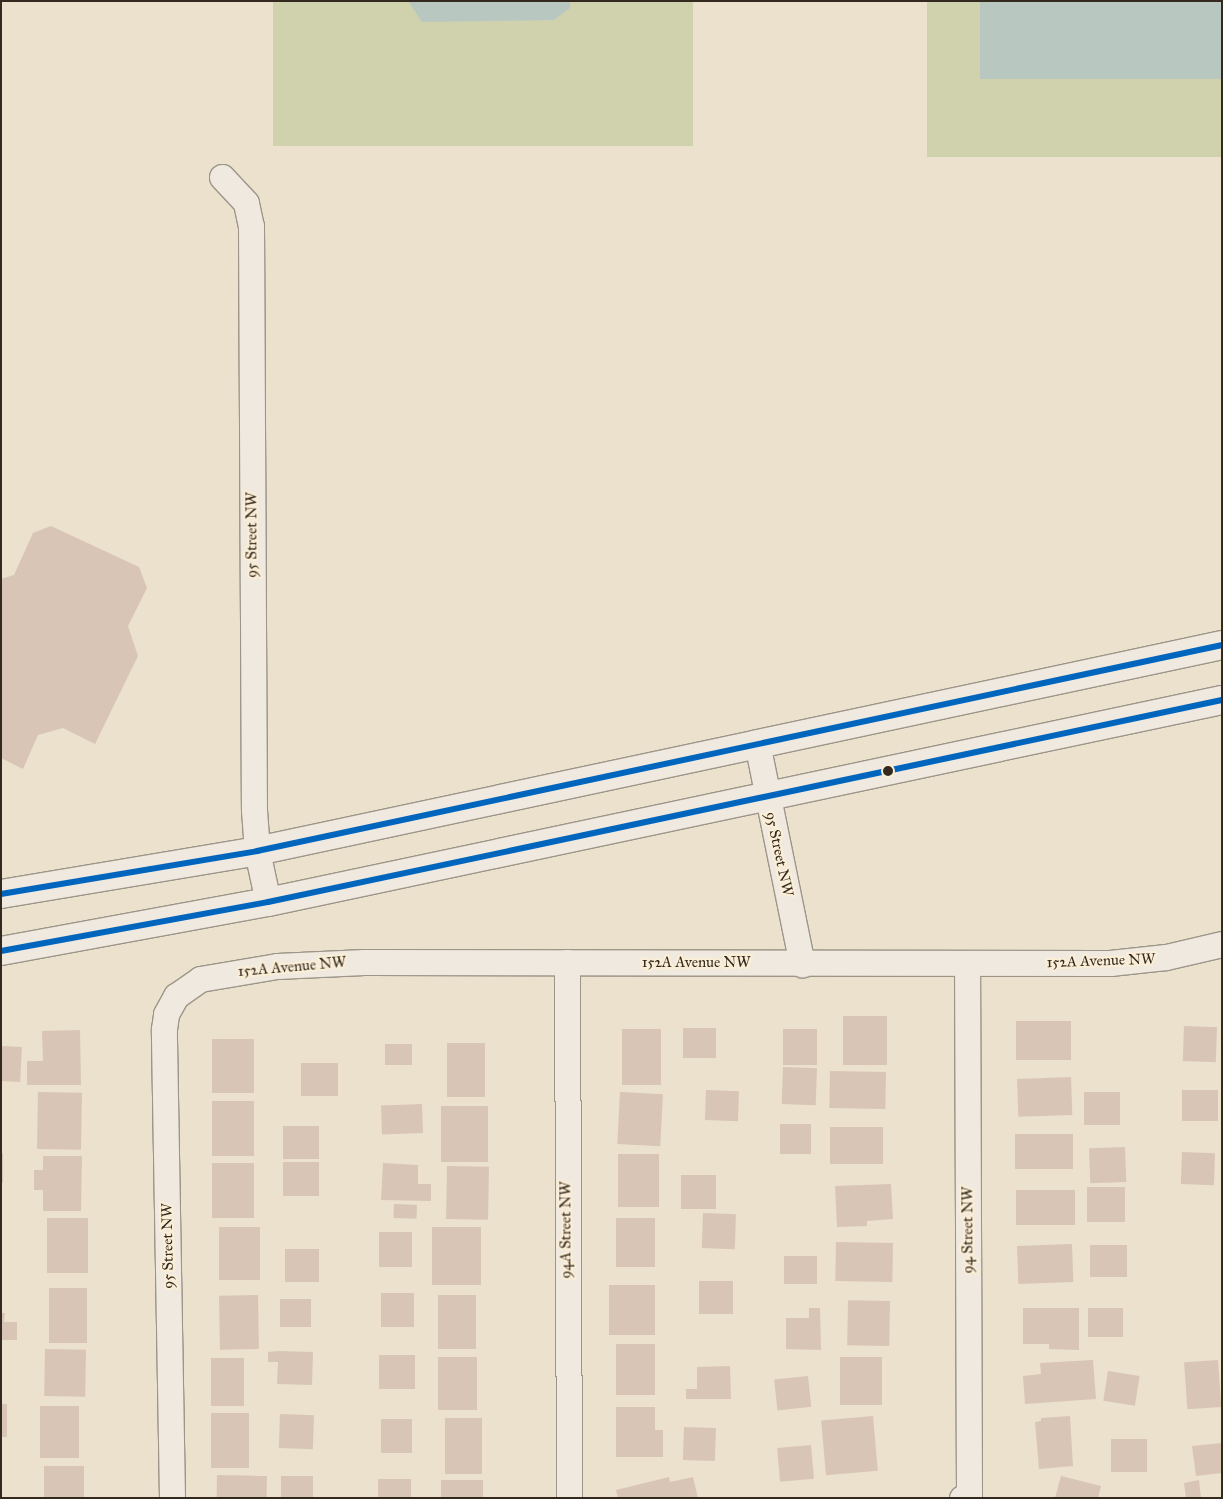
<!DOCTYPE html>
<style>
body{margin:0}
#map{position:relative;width:1223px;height:1499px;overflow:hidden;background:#ece1cd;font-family:"IM FELL Great Primer",serif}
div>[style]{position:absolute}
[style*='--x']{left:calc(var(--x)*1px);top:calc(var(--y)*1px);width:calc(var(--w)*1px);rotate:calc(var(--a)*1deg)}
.green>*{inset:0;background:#d0d2ae;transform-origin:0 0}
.water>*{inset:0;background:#b8c8c1;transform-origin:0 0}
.building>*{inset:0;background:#d8c5b6;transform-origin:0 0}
.roads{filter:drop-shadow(1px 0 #9c9588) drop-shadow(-1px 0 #9c9588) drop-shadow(0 1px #9c9588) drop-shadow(0 -1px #9c9588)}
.street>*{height:25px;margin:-12.5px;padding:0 12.5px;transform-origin:12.5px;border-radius:12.5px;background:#efe9df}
.secondary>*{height:28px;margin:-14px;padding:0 14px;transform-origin:14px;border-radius:14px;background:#efe9df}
.bus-1>*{height:6px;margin:-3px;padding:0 3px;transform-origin:3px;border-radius:3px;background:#0065bd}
.dots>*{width:14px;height:14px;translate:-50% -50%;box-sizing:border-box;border:2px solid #fbeed6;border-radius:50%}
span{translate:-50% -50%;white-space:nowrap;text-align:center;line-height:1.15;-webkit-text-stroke:4.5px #fbeed6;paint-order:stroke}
.street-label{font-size:15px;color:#33291e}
.frame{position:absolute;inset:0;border:2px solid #33291e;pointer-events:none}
</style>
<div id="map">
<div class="green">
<div style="left:273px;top:1px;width:420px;height:145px"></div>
<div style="left:927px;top:1px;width:295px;height:156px"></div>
</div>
<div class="water">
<div style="clip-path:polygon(408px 1px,570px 1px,570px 8px,554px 20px,422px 22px)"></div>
<div style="left:980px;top:1px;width:242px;height:78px"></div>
</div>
<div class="building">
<div style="clip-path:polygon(51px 526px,139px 567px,147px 588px,128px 626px,138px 656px,95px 744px,63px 728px,38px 735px,23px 769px,1px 758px,1px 579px,14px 575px,33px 533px)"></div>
<div style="left:843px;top:1016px;width:44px;height:49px"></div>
<div style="left:1016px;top:1021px;width:55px;height:39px"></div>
<div style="left:1184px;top:1026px;width:33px;height:35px;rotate:2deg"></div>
<div style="left:683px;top:1028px;width:33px;height:30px"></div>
<div style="left:622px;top:1029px;width:39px;height:56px"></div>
<div style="left:783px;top:1029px;width:34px;height:36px"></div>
<div style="clip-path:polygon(80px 1030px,81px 1085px,27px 1085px,27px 1061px,43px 1061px,42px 1031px)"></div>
<div style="left:254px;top:1039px;width:54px;height:42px;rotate:90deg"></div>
<div style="left:447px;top:1043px;width:38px;height:54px"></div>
<div style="left:385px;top:1044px;width:27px;height:21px"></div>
<div style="left:1px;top:1046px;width:21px;height:35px;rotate:3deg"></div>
<div style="left:301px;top:1063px;width:37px;height:33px"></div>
<div style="left:783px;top:1067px;width:34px;height:37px;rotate:2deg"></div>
<div style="left:830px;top:1071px;width:56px;height:37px;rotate:1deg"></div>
<div style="left:1071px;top:1077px;width:38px;height:54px;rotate:88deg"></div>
<div style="left:706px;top:1090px;width:33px;height:30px;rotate:2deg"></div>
<div style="left:1182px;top:1090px;width:36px;height:31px"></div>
<div style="left:38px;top:1092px;width:44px;height:57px;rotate:1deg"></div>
<div style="left:620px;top:1092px;width:43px;height:52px;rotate:3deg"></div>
<div style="left:1084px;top:1092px;width:36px;height:33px"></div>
<div style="left:212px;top:1101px;width:42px;height:55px"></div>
<div style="left:422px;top:1104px;width:29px;height:41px;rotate:88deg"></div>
<div style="left:441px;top:1106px;width:47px;height:56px"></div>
<div style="left:780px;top:1124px;width:31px;height:30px"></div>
<div style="left:283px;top:1126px;width:36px;height:33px"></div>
<div style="left:830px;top:1127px;width:53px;height:37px"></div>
<div style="left:1015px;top:1134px;width:58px;height:35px"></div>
<div style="left:1125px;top:1147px;width:35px;height:36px;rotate:88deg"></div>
<div style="left:1182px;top:1152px;width:33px;height:32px;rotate:2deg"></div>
<div style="left:1px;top:1153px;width:2px;height:30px"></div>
<div style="left:618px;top:1154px;width:41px;height:53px"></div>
<div style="clip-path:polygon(43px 1156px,82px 1156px,81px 1211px,43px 1211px,43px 1190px,34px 1190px,34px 1170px,43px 1170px)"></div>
<div style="left:283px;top:1162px;width:36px;height:34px"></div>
<div style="left:212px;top:1163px;width:42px;height:55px"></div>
<div style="clip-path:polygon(383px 1163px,418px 1165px,418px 1184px,431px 1184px,431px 1201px,381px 1200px)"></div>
<div style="left:447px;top:1166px;width:42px;height:53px;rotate:1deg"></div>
<div style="left:681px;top:1175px;width:35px;height:34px"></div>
<div style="clip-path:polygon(891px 1184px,893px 1219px,867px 1221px,867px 1226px,837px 1227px,835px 1186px)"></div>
<div style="left:1087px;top:1187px;width:38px;height:35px"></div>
<div style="left:1016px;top:1190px;width:59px;height:35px"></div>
<div style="left:394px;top:1204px;width:23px;height:14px;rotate:2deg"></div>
<div style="left:703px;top:1213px;width:33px;height:35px;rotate:2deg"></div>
<div style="left:47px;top:1218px;width:41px;height:55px"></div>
<div style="left:616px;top:1218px;width:39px;height:49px"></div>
<div style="left:219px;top:1227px;width:41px;height:53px"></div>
<div style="left:432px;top:1227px;width:49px;height:58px"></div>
<div style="left:379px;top:1232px;width:33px;height:35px"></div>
<div style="left:836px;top:1242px;width:57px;height:39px;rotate:1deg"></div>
<div style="left:1072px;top:1244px;width:38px;height:55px;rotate:88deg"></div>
<div style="left:1090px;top:1245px;width:37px;height:32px"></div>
<div style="left:285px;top:1249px;width:34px;height:33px"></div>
<div style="left:784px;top:1256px;width:33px;height:28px"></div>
<div style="left:699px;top:1281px;width:34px;height:33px"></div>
<div style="left:655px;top:1285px;width:50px;height:46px;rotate:90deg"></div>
<div style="left:49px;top:1288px;width:38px;height:55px"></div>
<div style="left:381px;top:1293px;width:33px;height:34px"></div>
<div style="left:258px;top:1295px;width:54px;height:39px;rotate:89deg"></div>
<div style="left:438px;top:1295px;width:38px;height:54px"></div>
<div style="left:280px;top:1299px;width:31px;height:28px"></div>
<div style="left:890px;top:1301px;width:45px;height:42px;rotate:91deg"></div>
<div style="clip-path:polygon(809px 1308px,820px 1308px,821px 1350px,786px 1349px,786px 1318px,809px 1318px)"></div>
<div style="clip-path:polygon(1023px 1308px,1079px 1308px,1079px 1350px,1049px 1349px,1049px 1344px,1023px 1344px)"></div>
<div style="left:1088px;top:1308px;width:35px;height:29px"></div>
<div style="clip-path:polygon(1px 1313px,5px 1313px,4px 1322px,17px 1322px,17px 1340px,1px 1340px)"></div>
<div style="left:616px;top:1344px;width:39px;height:51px"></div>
<div style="left:45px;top:1349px;width:41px;height:47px;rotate:1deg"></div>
<div style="clip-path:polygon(278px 1351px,313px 1352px,312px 1385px,277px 1384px,278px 1362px,268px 1362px,268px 1352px)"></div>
<div style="left:415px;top:1355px;width:34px;height:36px;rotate:90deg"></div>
<div style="left:438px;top:1357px;width:39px;height:53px"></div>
<div style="left:840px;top:1357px;width:42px;height:48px"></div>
<div style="left:211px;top:1358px;width:33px;height:48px"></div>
<div style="clip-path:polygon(1093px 1360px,1096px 1399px,1025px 1404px,1023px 1376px,1041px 1374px,1040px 1363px)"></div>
<div style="left:1218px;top:1360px;width:47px;height:34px;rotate:86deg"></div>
<div style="clip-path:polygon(730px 1366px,731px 1399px,686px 1399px,686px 1389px,697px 1389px,697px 1367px)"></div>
<div style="left:1108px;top:1371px;width:32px;height:30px;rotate:9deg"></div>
<div style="left:808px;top:1376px;width:31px;height:34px;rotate:84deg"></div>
<div style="left:1px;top:1404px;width:6px;height:33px"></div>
<div style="left:79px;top:1406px;width:52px;height:39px;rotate:90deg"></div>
<div style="clip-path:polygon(616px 1407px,655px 1407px,655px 1430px,663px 1430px,663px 1457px,616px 1457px)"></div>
<div style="left:211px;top:1413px;width:38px;height:55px"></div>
<div style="left:280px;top:1414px;width:34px;height:34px;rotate:2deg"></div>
<div style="left:873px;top:1416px;width:55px;height:52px;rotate:85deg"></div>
<div style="clip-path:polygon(1070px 1416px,1073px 1466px,1039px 1469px,1035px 1422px,1041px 1421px,1041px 1418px)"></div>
<div style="left:445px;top:1418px;width:37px;height:56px"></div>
<div style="left:381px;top:1419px;width:31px;height:34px"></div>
<div style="left:684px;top:1427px;width:32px;height:33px;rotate:2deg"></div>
<div style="left:1111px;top:1439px;width:36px;height:33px"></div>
<div style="clip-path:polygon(1222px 1443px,1222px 1473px,1196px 1476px,1192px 1446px)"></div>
<div style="left:811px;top:1445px;width:34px;height:34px;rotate:85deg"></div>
<div style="left:44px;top:1466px;width:40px;height:32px"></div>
<div style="left:217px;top:1475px;width:50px;height:23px;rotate:1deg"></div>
<div style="left:281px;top:1476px;width:32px;height:22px"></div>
<div style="clip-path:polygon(1061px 1476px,1101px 1486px,1098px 1498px,1055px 1498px)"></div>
<div style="clip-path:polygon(669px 1477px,670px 1482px,693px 1477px,698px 1498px,618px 1498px,616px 1490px)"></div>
<div style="left:378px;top:1479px;width:33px;height:19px"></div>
<div style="left:441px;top:1480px;width:42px;height:18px"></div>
<div style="clip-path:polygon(1199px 1480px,1201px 1498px,1186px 1498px,1184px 1483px)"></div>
</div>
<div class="roads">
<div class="street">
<div style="--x:222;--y:177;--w:35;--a:47"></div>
<div style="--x:246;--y:203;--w:24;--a:78"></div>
<div style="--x:251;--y:226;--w:584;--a:89.71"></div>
<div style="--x:254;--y:810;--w:41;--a:85.8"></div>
<div style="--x:257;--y:851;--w:52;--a:77.8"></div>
<div style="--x:757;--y:743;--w:226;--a:78.5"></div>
<div style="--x:567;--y:962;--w:536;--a:89.79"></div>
<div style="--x:172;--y:1498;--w:469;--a:-91"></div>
<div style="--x:164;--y:1029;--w:15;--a:-82"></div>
<div style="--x:166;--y:1014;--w:21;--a:-61"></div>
<div style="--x:176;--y:996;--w:29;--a:-35"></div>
<div style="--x:200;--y:979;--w:78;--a:-9.6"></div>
<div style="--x:277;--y:966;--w:87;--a:-2.6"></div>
<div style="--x:364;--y:962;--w:746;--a:0.08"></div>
<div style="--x:1110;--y:963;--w:56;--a:-6.1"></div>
<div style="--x:1166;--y:957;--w:57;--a:-13.1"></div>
<div style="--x:962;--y:1498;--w:7;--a:-16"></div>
<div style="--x:969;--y:1496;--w:533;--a:-90.21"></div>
</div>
<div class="secondary">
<div style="--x:1;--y:894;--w:260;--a:-9.5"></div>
<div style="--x:257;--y:851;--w:987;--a:-12.05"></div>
<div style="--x:1;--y:951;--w:271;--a:-10.4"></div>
<div style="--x:268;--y:902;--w:975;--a:-11.96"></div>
</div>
</div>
<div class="bus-1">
<div style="--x:1;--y:894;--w:260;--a:-9.5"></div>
<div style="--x:257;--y:851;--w:987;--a:-12.05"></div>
<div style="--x:1;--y:951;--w:271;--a:-10.4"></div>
<div style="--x:268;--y:902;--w:975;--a:-11.96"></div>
</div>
<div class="dots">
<div style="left:888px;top:771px;background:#33291e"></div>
</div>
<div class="street-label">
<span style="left:252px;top:535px;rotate:-90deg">95 Street NW</span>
<span style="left:779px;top:854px;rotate:78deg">95 Street NW</span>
<span style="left:1101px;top:961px;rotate:-2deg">152A Avenue NW</span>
<span style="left:696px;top:963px">152A Avenue NW</span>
<span style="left:292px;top:967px;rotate:-5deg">152A Avenue NW</span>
<span style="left:566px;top:1230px;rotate:-90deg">94A Street NW</span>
<span style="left:968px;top:1230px;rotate:-90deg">94 Street NW</span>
<span style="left:168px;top:1246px;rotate:-91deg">95 Street NW</span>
</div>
<div class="frame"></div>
</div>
